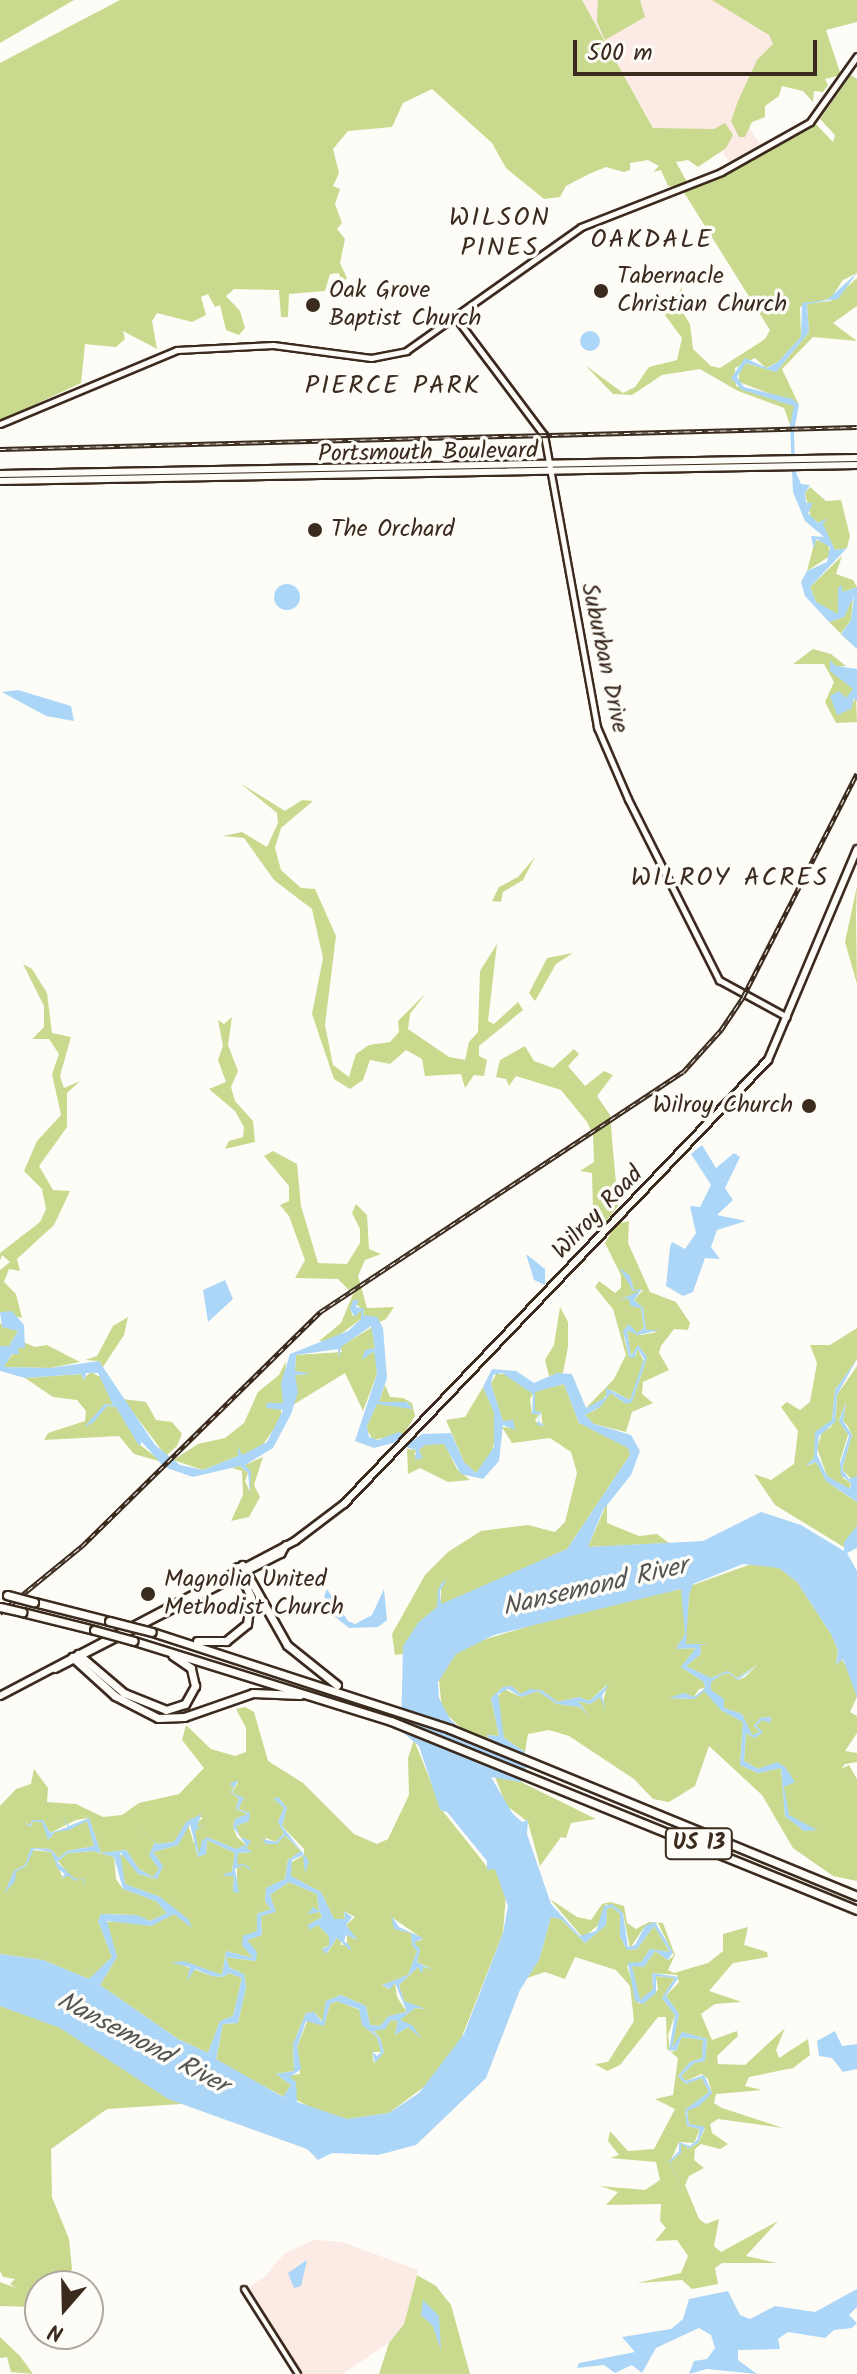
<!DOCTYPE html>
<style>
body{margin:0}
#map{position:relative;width:857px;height:2374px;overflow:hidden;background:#fdfcf7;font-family:Kalam,sans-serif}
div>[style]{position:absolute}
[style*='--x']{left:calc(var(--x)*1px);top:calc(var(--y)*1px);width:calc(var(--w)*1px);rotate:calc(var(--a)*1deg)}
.built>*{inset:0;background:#fceae4}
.green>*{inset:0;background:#c9da8e}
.water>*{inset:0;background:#acd6f7}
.round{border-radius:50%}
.roads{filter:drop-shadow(2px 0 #3b2a1e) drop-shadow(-2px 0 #3b2a1e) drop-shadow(0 2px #3b2a1e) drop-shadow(0 -2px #3b2a1e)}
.tertiary>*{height:4px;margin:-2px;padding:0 2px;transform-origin:2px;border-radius:2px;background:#fdfcf7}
.secondary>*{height:5px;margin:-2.5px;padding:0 2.5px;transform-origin:2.5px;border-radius:2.5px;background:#fdfcf7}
.primary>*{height:6px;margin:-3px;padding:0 3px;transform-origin:3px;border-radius:3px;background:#fdfcf7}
.motorway>*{height:7px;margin:-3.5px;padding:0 3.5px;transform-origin:3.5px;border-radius:3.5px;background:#fdfcf7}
.rail>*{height:5px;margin-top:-2.5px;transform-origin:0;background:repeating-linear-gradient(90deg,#fdfcf7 0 6px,#3b2a1e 0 12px);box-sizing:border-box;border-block:2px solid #3b2a1e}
.bridges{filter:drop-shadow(2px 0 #3b2a1e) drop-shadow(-2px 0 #3b2a1e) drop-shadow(0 2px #3b2a1e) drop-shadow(0 -2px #3b2a1e)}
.motorway-bridge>*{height:7px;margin:-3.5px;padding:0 3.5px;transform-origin:3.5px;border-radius:3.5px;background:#fdfcf7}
.dots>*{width:22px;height:22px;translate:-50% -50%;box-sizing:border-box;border:4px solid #fdfcf7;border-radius:50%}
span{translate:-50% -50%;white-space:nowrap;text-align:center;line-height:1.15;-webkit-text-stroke:7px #fdfcf7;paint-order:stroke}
.shield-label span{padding:2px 6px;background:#fdfcf7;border:2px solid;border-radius:6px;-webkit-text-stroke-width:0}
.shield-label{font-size:22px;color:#3b2a1e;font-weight:700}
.poi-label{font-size:24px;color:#3b2a1e}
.left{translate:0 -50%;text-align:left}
.right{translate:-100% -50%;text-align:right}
.street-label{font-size:24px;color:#3b2a1e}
.neighbourhood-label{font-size:26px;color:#3b2a1e;letter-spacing:2px}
.water-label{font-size:26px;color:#575554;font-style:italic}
.north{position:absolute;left:24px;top:2270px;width:80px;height:80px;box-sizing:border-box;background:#fdfcf7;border:2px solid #afa8a0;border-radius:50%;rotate:200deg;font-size:22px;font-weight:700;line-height:32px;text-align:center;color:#3b2a1e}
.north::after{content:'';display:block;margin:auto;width:28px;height:36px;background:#3b2a1e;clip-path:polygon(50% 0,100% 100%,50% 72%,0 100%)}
.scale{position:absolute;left:573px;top:40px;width:244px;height:36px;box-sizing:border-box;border:4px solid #3b2a1e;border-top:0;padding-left:10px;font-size:24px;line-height:28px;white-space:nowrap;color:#3b2a1e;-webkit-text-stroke:6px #fdfcf7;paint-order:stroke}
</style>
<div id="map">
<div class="built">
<div style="clip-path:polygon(582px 0,819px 0,742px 117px,762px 147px,730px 164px,723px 152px,710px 157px,666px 150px)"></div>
<div style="clip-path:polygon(314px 2240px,342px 2242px,418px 2270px,404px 2324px,389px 2343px,342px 2374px,299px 2374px,244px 2290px,264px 2277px,285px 2253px)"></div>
</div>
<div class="green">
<div style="clip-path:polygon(0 0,74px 0,0 43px)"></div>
<div style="clip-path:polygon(120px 0,582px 0,653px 128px,714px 129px,725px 123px,733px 135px,726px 148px,698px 167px,688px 160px,676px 162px,687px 182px,677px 187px,668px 186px,661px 170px,653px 172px,659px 166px,648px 160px,630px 163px,630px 170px,624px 172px,606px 167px,589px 174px,566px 186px,560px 197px,544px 199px,506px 168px,492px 143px,432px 89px,403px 103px,392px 127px,348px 131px,333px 149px,339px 173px,333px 186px,340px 189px,335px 204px,342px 223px,337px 229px,345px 239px,340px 263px,347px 278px,342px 284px,339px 273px,330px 274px,325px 291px,289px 294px,288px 317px,281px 317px,279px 290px,234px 289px,226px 296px,240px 311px,245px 328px,239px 335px,226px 330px,220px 305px,215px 307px,208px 294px,201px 297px,206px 315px,192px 322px,157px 313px,152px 321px,157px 349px,123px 331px,125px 339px,116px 347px,85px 344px,81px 383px,0 421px,0 63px)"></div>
<div style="clip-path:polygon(598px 0,640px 0,645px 17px,605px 40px,597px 22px)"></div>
<div style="clip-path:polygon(712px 0,857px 0,857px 22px,826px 30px,841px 75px,825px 79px,828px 85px,823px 92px,814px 91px,813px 102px,803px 91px,782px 86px,779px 96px,765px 106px,765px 117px,752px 122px,745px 137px,739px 137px,731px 121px,738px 101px,757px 60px,773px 44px,769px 35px)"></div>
<div style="clip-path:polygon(851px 75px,857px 79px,857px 273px,843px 280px,831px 298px,800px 307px,801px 337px,778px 362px,766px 368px,755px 358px,735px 368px,736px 386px,794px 406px,794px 421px,790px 425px,784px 408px,738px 391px,700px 369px,662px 375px,632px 395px,613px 394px,585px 365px,623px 393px,635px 387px,649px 367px,677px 360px,682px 338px,665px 315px,682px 287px,680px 308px,690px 324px,693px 349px,711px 366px,720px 368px,765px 339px,770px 330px,683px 191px,815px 123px,833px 142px,835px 135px,820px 119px)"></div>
<div style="clip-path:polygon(857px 278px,857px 306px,833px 323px,857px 341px,813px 337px,782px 369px,799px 405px,739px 382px,739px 369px,746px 363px,776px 372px,809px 332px,807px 304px,831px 301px)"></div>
<div style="clip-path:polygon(810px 487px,826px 501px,841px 500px,850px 536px,847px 548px,835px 550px,822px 524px,826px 520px,819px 523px,811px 518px,805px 493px)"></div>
<div style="clip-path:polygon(815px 540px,828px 543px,830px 556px,807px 571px)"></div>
<div style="clip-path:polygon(842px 556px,836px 574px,853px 580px,857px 587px,843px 592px,838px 588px,838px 614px,816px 602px,810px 587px)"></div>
<div style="clip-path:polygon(853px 597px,851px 620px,841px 633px,854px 647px,829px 622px,844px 617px)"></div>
<div style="clip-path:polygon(813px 649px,831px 654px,846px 666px,835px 667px,830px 660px,842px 679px,854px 689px,846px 699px,842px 694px,844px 708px,856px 699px,857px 722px,836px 723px,825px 702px,834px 682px,824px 664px,793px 664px)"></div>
<div style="clip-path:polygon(240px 783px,285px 811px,302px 800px,313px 801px,281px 828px,275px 848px,281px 870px,301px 888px,315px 889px,336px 936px,325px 1025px,333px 1065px,349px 1077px,356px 1054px,369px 1045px,390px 1042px,399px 1032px,398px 1021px,426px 993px,410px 1014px,408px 1029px,449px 1057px,465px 1060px,469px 1042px,478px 1032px,480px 971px,497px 944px,488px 1021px,494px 1024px,518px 1002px,523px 1010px,479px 1046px,479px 1056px,487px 1060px,484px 1076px,474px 1075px,465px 1088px,461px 1074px,425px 1076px,422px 1059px,406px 1050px,390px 1064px,370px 1060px,363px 1080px,350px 1089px,334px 1079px,312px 1014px,323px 958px,312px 909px,274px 880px,244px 838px,223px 836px,242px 832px,267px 847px,278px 823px,277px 813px)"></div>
<div style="clip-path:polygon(535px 857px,523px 880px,503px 892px,501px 902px,492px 901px,499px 887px,518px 877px)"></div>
<div style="clip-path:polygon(857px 886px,856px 916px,857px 984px,845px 942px)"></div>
<div style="clip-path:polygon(573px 953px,556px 964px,535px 1001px,529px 993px,547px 958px)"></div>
<div style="clip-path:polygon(23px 964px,32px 969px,47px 993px,52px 1033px,71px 1037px,60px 1076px,64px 1088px,80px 1081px,67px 1093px,67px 1127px,39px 1166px,53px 1190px,70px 1191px,54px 1225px,17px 1259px,20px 1271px,9px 1269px,4px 1282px,16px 1294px,22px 1318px,0 1312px,0 1270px,10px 1262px,2px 1255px,0 1261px,0 1253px,40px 1222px,46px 1209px,42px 1189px,24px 1171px,37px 1141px,61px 1115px,52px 1074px,59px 1054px,49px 1039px,32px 1039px,44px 1027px,44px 1006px)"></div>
<div style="clip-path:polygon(232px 1017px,228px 1045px,238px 1071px,231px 1087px,235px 1101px,253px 1121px,255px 1142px,225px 1149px,229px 1141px,243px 1137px,244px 1127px,235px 1111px,209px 1089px,226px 1082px,218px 1060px,223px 1046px,218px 1020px,224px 1024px)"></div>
<div style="clip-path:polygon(525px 1046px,534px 1061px,553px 1068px,574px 1049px,579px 1054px,568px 1066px,585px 1086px,604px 1071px,613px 1075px,597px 1096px,610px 1115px,618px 1206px,604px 1224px,593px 1210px,592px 1173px,580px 1171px,594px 1162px,593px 1135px,587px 1122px,561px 1090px,516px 1076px,509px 1086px,506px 1079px,496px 1077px,500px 1060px)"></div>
<div style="clip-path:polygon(273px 1151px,297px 1164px,301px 1206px,318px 1263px,347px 1264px,360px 1243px,360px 1229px,352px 1213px,356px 1204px,367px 1215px,369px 1249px,381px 1254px,365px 1260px,358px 1276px,367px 1308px,394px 1307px,386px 1319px,380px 1322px,363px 1315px,364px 1311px,356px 1304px,350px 1309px,353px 1316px,361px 1310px,361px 1319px,330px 1342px,319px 1341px,341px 1323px,353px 1294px,338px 1279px,295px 1278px,305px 1260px,289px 1216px,280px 1205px,289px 1201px,289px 1186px,264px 1156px)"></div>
<div style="clip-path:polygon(629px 1221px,628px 1243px,650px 1292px,676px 1302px,690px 1323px,688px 1330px,674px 1329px,661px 1346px,659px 1353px,669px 1370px,643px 1382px,642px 1394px,653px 1403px,632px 1412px,626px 1432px,594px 1424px,585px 1415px,597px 1409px,611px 1393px,623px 1402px,632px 1402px,647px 1357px,638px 1345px,631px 1356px,627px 1330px,641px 1335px,657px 1332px,646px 1330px,643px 1308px,634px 1300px,643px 1290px,634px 1290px,630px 1276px,624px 1273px,633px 1291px,640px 1291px,635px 1295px,630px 1295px,621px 1300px,628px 1298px,641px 1308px,644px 1328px,637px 1333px,626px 1326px,624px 1338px,629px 1357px,636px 1355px,638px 1349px,644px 1362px,630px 1400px,611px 1390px,596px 1407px,586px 1408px,614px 1379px,626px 1355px,613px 1309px,595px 1287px,599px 1281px,615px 1293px,621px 1288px,621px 1275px,605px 1243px,616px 1224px)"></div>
<div style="clip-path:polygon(560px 1307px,568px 1322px,568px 1347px,563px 1373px,549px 1376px,545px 1360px,554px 1345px)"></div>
<div style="clip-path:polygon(128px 1317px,124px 1335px,103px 1367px,99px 1361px,85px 1360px,97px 1356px,113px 1326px)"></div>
<div style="clip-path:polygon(0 1323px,18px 1331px,9px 1346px,0 1346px)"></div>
<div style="clip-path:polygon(372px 1327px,375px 1349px,365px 1351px,376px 1353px,377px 1374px,363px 1411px,345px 1373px,293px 1405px,295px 1375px,308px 1374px,295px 1371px,296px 1355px,342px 1352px,340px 1347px)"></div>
<div style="clip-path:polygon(857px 1328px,857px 1359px,835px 1390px,832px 1420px,816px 1436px,814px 1458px,807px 1466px,816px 1462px,833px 1486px,857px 1502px,857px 1526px,847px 1549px,775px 1505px,754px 1474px,771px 1480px,794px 1464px,798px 1431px,781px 1407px,787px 1402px,800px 1410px,810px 1402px,817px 1363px,810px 1345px,830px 1345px)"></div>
<div style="clip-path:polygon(21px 1341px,35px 1347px,47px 1345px,80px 1362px,50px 1368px,3px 1367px,18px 1347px,24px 1348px)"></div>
<div style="clip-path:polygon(286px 1361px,283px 1404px,266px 1407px,280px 1406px,282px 1417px,260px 1449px,241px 1456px,239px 1450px,238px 1456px,203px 1470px,173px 1460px,198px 1444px,225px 1438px,244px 1423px,258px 1392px,279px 1375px)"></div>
<div style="clip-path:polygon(857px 1366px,857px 1476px,852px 1480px,842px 1469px,852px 1435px,847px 1425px,843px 1421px,846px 1403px,839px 1420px,849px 1432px,840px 1461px,843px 1478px,851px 1483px,849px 1489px,827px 1476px,817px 1448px,822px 1432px,831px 1427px,836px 1414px,837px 1395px)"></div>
<div style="clip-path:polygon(91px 1372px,102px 1378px,113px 1405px,105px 1404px,86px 1427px,107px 1406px,116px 1407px,139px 1444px,162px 1462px,134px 1454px,119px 1436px,44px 1440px,48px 1433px,85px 1421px,86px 1411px,77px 1400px,53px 1397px,25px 1378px,81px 1374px,83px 1379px)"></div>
<div style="clip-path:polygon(496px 1374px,508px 1374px,533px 1394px,530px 1399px,532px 1414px,539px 1414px,535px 1421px,543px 1427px,541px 1412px,534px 1411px,534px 1392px,564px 1384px,579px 1423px,629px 1448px,630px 1455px,567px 1549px,441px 1605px,441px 1584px,437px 1607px,418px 1623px,403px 1654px,395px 1655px,392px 1634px,425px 1575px,448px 1552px,481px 1531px,528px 1525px,555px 1532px,565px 1522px,577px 1473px,571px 1452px,550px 1438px,512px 1443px,502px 1427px,514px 1428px,513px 1421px,503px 1421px,491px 1384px)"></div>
<div style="clip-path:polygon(385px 1385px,390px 1397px,403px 1398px,412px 1403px,415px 1416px,404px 1434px,373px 1440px,366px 1428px,377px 1404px,404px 1404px,412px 1410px,407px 1402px,379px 1402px)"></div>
<div style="clip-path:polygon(483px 1387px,494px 1412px,495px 1440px,489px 1461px,476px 1473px,464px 1462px,446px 1420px,465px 1417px)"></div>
<div style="clip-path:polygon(123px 1399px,146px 1402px,156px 1420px,172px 1422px,182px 1434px,177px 1446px,167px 1455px,163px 1452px)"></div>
<div style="clip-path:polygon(444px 1443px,457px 1469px,470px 1480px,448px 1482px,420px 1468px,408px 1474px,407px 1449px,417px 1450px,414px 1454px,420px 1458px,419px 1450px,425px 1445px)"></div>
<div style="clip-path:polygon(263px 1457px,254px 1485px,260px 1497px,249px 1517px,231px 1521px,243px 1495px,242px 1471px,232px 1468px,240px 1466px,248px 1473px,245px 1481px,250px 1492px,250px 1475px,245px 1465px)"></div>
<div style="clip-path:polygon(607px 1503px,607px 1523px,639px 1536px,657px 1534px,669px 1543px,588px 1547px)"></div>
<div style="clip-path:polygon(757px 1562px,779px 1568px,797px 1582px,831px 1634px,838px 1650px,836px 1664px,842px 1659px,849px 1672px,857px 1697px,850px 1712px,857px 1716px,857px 1733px,845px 1751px,857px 1753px,857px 1762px,845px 1764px,841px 1769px,849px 1765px,857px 1779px,857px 1881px,833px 1876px,793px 1848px,762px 1795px,709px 1746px,695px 1786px,669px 1802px,653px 1799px,634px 1779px,569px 1736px,549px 1730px,528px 1734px,525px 1752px,504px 1738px,495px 1700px,504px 1689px,521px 1697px,538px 1691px,557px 1704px,580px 1707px,588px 1715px,578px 1701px,590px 1704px,600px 1697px,603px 1702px,607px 1685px,589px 1701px,579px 1697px,558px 1702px,541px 1690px,520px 1694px,512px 1686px,503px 1687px,491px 1698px,499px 1736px,486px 1735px,496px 1744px,473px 1739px,442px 1710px,439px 1680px,456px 1654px,473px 1643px,576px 1612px,682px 1589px,685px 1634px,676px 1649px,696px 1648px,681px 1667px,704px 1682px,705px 1688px,699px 1689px,694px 1697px,684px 1693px,670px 1698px,694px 1699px,704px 1690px,721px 1710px,743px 1722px,740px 1765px,758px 1773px,781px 1768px,785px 1816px,804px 1831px,816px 1830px,788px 1815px,783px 1787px,794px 1782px,785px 1767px,777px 1763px,758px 1769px,744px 1761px,746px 1733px,755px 1738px,762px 1732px,756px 1726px,762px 1719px,770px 1723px,771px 1717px,760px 1718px,754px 1726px,760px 1732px,752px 1736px,742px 1714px,724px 1708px,724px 1700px,711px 1690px,711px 1682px,721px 1675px,729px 1673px,738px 1680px,745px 1677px,757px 1665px,737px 1678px,728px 1671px,711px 1678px,686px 1666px,701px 1654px,700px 1645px,706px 1645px,685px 1644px,690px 1586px)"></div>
<div style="clip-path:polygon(245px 1707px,254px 1712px,268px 1761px,303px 1783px,354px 1834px,377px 1844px,388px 1839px,409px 1795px,408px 1758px,414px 1740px,442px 1810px,488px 1868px,495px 1869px,506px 1894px,503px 1933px,459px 2044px,433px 2080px,389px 2113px,347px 2119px,317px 2111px,293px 2098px,296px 2082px,284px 2076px,300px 2074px,297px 2047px,308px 2019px,324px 2026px,330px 2004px,337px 2001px,360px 2010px,362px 2025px,377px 2037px,381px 2052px,372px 2052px,374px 2063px,384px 2052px,380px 2038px,373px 2030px,384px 2029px,391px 2020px,398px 2021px,395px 2035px,408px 2027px,421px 2037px,400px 2020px,415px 2008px,425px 2009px,404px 2001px,399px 1985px,418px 1967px,422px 1972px,423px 1967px,432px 1969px,417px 1962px,420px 1949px,413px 1943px,423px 1939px,393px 1918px,395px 1929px,411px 1933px,412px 1945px,417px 1951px,408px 1975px,382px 1985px,389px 1989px,395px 1983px,397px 1997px,407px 2012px,389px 2016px,380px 2026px,370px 2025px,366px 2006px,341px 1995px,326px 2001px,323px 2022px,314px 2012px,306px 2013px,293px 2044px,294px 2071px,276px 2074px,291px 2085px,284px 2097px,216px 2060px,223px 2024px,238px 2023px,246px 1987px,244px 1974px,230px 1968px,225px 1957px,256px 1961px,256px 1952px,247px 1940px,262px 1935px,261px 1916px,276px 1912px,270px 1895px,289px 1882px,317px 1894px,319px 1911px,313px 1908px,309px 1913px,320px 1912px,322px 1917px,308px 1925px,318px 1925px,329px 1936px,329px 1946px,323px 1948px,328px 1952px,337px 1938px,342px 1940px,340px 1945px,347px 1944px,347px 1934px,356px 1940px,346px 1925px,355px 1917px,344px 1911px,345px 1919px,334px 1919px,321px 1892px,291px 1876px,290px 1863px,304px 1855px,304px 1849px,282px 1826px,287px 1808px,278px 1797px,274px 1799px,284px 1808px,278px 1822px,284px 1833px,276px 1842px,266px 1838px,265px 1843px,277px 1844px,285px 1835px,301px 1851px,288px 1860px,285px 1879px,266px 1888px,265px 1901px,271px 1909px,257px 1914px,257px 1932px,243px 1936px,243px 1945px,253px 1958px,226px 1951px,222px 1975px,184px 1962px,176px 1963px,212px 1976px,223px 1977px,229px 1973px,242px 1978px,233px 2016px,220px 2021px,208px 2053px,178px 2039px,100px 1985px,117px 1957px,106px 1922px,136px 1921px,151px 1926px,174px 1914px,190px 1924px,160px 1897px,125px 1884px,119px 1855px,126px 1855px,138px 1874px,157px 1879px,163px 1866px,153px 1852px,178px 1845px,188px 1824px,198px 1857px,206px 1854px,207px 1840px,235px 1853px,232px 1872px,224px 1875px,234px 1876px,233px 1890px,237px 1892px,237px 1853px,252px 1852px,246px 1848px,250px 1841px,240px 1837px,236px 1826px,248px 1821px,250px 1813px,238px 1809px,244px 1798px,232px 1793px,238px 1782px,229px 1784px,234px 1787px,231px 1793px,239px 1798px,236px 1809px,248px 1814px,235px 1819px,233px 1827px,237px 1837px,246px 1845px,236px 1849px,207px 1837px,199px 1854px,194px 1845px,196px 1822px,202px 1819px,202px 1817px,186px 1822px,175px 1842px,157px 1844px,144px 1832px,155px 1842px,149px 1855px,159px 1869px,153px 1877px,139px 1869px,126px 1850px,101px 1853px,89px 1818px,76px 1820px,50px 1833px,43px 1820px,32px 1820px,31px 1825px,25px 1823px,31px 1827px,33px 1821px,42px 1822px,49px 1839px,55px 1832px,87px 1820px,94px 1846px,67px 1851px,59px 1858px,50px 1849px,31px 1848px,25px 1865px,14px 1871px,5px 1892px,16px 1871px,26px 1866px,31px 1850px,51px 1852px,63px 1878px,69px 1875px,58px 1861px,68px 1853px,93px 1851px,114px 1857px,116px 1879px,123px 1889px,156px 1901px,167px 1913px,150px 1921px,137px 1915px,101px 1914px,98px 1921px,112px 1957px,89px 1979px,43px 1960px,0 1954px,0 1806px,16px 1789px,31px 1784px,34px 1769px,48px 1788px,47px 1802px,76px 1804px,103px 1817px,122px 1815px,139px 1803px,179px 1794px,204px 1768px,182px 1740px,186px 1725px,211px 1749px,235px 1756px,246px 1752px,246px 1728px,236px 1709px)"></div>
<div style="clip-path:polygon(494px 1774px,521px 1782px,596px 1819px,571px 1823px,566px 1838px,561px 1837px,540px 1866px,528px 1822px,506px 1805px)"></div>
<div style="clip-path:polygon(550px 1899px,577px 1917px,591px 1920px,602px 1904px,610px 1902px,624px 1906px,627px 1923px,636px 1929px,649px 1922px,663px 1923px,675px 1955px,668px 1970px,674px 1973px,708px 1963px,723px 1951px,723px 1934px,748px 1927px,744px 1945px,767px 1952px,768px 1957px,733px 1963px,709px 1991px,742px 2002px,715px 2004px,701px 2014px,712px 2040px,737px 2031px,738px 2036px,717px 2056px,718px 2064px,745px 2065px,785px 2028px,776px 2050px,779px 2058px,808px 2039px,810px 2055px,793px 2068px,749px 2077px,745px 2086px,762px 2090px,716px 2094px,714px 2103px,722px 2108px,783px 2128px,718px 2119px,710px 2124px,712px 2133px,728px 2144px,720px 2149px,701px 2144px,695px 2149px,694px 2160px,704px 2168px,689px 2176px,685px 2185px,699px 2219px,706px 2224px,719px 2219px,714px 2246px,721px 2252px,778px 2221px,746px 2256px,777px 2263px,722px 2263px,715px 2268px,718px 2284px,692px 2289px,682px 2280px,637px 2283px,681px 2273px,688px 2256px,677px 2240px,655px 2241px,666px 2228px,660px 2221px,661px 2204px,606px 2205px,618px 2192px,600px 2186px,645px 2190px,660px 2180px,656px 2162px,610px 2158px,619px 2155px,608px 2141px,610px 2131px,628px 2151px,654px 2149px,675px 2109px,655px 2099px,673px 2095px,678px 2058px,667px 2049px,666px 2017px,658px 2017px,620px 2065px,607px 2071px,595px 2064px,608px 2062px,634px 2021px,630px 1986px,616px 1970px,575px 1957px,565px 1979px,545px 1972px,527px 1978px,539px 1960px,551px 1917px,561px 1919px,585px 1943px,606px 1925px,607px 1909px,612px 1907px,620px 1914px,620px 1936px,627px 1950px,637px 1949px,654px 1926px,670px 1952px,650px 1949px,641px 1962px,627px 1966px,639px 2004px,658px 1990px,656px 1976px,675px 1978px,662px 1998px,675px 2015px,668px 2035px,670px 2052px,676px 2051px,682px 2037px,703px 2040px,702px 2058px,690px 2062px,678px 2076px,686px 2084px,702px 2078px,709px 2092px,685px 2110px,687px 2126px,700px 2129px,694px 2143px,679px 2142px,670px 2162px,681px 2153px,681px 2144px,689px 2148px,698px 2143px,705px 2129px,689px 2124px,687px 2111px,712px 2093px,708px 2079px,702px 2074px,686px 2081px,681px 2076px,694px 2063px,705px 2061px,707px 2039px,682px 2032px,675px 2047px,671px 2046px,679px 2014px,666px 1996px,679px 1982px,677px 1975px,652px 1973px,653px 1990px,641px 2000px,637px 1997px,632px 1965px,644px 1967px,655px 1951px,668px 1960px,674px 1956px,658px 1923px,645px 1926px,630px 1948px,623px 1913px,606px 1904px,603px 1921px,583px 1938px)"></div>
<div style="clip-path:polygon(0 2006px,61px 2028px,181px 2104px,107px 2109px,51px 2149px,52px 2197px,69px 2239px,72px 2269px,64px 2286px,40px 2286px,40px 2304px,35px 2307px,0 2306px,0 2282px,16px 2288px,10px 2284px,15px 2279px,3px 2277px,0 2271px)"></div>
<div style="clip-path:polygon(417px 2275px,436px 2286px,451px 2305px,470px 2374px,379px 2374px,389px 2343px,404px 2324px)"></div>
<div style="clip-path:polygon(0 2337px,20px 2356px,33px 2374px,11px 2372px,7px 2357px,0 2358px)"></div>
</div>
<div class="water">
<div style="clip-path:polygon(857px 273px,838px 299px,807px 304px,809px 332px,776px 372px,746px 363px,737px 377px,744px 387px,793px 399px,799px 405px,794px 431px,795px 470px,801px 484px,810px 485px,805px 493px,806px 503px,813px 503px,808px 513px,818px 523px,827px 518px,823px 524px,835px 550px,847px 548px,810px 587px,816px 602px,838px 614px,838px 588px,841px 585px,843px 592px,857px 587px,857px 649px,841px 634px,851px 620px,854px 597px,844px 617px,829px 622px,805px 596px,801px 582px,807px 571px,827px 562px,830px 547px,816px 539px,814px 549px,811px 536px,824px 537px,805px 521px,793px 492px,790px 425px,794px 406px,742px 390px,731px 378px,745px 358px,767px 368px,778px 362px,801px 337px,802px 303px,827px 300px)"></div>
<div class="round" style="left:580px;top:331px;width:20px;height:20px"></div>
<div class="round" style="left:274px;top:584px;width:26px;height:26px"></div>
<div style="clip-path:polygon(830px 660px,836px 666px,857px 669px,857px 702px,854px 698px,851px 709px,837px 715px,830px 696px,839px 691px,846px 698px,853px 689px,830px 671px)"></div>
<div style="clip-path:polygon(18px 690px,71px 706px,74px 721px,46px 716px,2px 692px)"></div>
<div style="clip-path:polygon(702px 1145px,716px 1168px,734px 1153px,740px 1157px,725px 1188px,733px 1200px,717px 1215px,746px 1221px,717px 1230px,711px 1247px,720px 1259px,705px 1258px,693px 1292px,683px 1296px,666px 1286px,670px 1247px,672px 1242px,685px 1249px,696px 1233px,690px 1206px,700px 1207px,711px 1185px,691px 1154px)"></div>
<div style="clip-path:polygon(526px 1254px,545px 1269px,545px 1285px,534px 1280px)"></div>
<div style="clip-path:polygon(619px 1267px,630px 1276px,634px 1290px,642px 1289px,634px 1300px,643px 1308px,646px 1330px,660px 1330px,638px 1335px,627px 1330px,631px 1356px,638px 1345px,647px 1357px,632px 1402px,626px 1404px,611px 1393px,600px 1407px,585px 1415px,594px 1424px,631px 1435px,640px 1451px,631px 1475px,603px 1510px,588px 1547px,703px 1541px,761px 1512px,801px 1525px,844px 1551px,844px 1542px,857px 1526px,857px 1548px,847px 1553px,857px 1571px,857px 1697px,843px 1659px,836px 1665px,838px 1650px,831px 1634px,797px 1582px,779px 1568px,743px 1564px,693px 1584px,689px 1595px,686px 1644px,709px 1644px,700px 1645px,701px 1654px,686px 1666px,711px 1678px,728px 1671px,737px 1678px,758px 1665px,738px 1680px,729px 1673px,721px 1675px,711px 1682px,711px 1690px,724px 1699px,724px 1708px,742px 1714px,752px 1735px,760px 1732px,754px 1726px,760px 1718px,771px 1717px,770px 1723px,762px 1720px,756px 1726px,763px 1732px,755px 1738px,746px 1733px,744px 1761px,758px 1769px,777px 1762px,785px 1767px,795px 1782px,784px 1787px,789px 1815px,817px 1830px,804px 1831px,785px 1816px,781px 1768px,758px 1773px,740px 1765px,743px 1722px,721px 1710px,704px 1691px,695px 1699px,669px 1698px,684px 1693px,694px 1697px,705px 1688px,704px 1682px,681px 1667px,696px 1648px,676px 1649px,685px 1634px,681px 1589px,494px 1635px,456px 1654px,438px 1682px,439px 1698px,450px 1719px,467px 1735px,496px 1744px,486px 1735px,499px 1736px,491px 1698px,503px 1687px,512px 1686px,520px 1694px,530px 1689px,541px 1690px,558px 1702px,579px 1697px,589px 1701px,609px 1684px,602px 1696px,606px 1712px,600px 1697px,590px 1704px,578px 1701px,590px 1718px,580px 1707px,557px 1704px,538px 1691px,521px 1697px,508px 1689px,498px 1694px,504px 1738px,525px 1752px,527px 1766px,521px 1782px,491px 1777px,513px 1814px,522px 1822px,528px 1820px,527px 1834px,551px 1904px,580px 1936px,596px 1931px,604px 1906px,612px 1904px,623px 1913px,628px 1947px,635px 1945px,645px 1926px,655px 1922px,673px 1952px,668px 1960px,655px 1951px,644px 1967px,632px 1966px,640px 2000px,653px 1989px,652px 1973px,679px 1977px,666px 1996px,679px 2014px,672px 2048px,682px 2032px,707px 2039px,705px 2061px,694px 2063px,681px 2076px,686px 2081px,704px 2075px,712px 2093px,699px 2106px,687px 2111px,689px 2124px,705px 2127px,698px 2143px,689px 2148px,681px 2144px,681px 2153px,670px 2162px,684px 2195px,669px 2161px,679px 2151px,679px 2142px,690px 2146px,697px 2140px,700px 2129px,687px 2126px,685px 2110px,709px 2092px,702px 2078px,686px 2084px,678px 2076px,690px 2062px,702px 2058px,703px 2040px,682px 2037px,676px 2051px,669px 2050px,675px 2015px,662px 1998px,675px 1978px,656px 1976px,656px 1993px,643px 2004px,635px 2001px,628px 1963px,641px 1962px,650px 1949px,670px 1952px,654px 1926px,637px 1949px,627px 1950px,620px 1936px,620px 1914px,612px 1907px,607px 1909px,606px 1925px,585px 1943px,561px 1919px,551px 1917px,539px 1960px,520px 1990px,486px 2078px,416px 2145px,378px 2155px,332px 2153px,318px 2160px,307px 2149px,168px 2099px,60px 2028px,0 2006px,0 1954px,43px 1960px,89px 1979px,112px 1957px,98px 1921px,101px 1914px,137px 1915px,150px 1921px,167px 1913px,156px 1901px,123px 1889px,114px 1857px,93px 1851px,68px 1853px,57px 1862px,75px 1879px,83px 1878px,86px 1886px,81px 1878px,75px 1881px,69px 1876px,61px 1878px,65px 1874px,58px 1869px,51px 1852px,34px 1849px,26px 1866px,16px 1872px,15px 1881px,4px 1894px,14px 1871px,25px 1865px,31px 1848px,50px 1849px,59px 1858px,67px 1851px,94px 1846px,87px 1821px,69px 1830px,55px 1832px,48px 1840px,42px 1822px,33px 1821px,31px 1827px,24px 1823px,31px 1825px,32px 1820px,43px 1820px,50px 1833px,68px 1827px,62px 1815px,69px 1826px,89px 1818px,101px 1853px,126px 1850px,139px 1869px,153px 1877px,159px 1869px,149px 1855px,155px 1842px,135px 1827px,157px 1844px,174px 1842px,186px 1822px,201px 1814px,197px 1828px,206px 1824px,195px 1831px,199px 1854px,202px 1841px,207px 1837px,236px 1849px,246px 1845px,233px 1827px,235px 1819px,248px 1814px,236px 1809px,239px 1798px,231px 1793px,234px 1787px,229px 1784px,238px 1780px,232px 1793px,244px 1798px,238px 1809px,250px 1813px,249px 1821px,236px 1826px,240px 1837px,251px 1841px,246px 1848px,252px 1852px,238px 1853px,237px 1865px,243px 1864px,249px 1867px,251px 1871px,243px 1865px,235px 1869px,239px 1893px,233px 1892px,234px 1876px,226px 1876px,223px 1874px,232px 1872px,235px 1853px,207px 1840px,206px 1854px,198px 1857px,190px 1824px,178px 1845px,153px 1852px,163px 1866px,157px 1879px,138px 1874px,120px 1852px,125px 1884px,160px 1897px,188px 1919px,192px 1928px,174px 1914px,151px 1926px,107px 1921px,117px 1957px,100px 1985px,178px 2039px,208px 2053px,220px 2021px,233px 2016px,242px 1978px,229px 1973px,223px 1977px,212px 1976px,195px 1969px,187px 1981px,190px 1967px,171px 1963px,184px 1961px,222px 1975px,226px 1951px,253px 1958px,242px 1945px,243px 1936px,257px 1931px,257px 1914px,271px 1909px,265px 1901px,266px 1888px,285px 1879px,288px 1860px,301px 1851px,285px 1835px,277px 1844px,266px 1844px,262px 1839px,276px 1842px,284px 1833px,278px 1822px,284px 1808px,274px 1799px,278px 1797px,287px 1808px,282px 1826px,309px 1861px,305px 1873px,303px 1855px,292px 1860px,291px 1876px,321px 1892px,334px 1919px,345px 1919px,344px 1911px,352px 1917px,356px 1912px,346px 1925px,358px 1940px,346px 1935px,344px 1941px,350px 1946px,351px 1951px,337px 1938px,326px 1954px,322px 1949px,329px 1946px,329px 1936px,318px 1925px,309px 1930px,308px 1925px,322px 1917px,320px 1912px,308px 1914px,313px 1907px,319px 1911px,317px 1894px,289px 1882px,270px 1895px,276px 1912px,261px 1916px,262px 1935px,247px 1940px,257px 1952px,256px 1961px,225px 1957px,230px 1968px,244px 1974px,246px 1987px,238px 2023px,223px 2024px,216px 2059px,283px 2097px,291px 2085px,276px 2074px,294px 2071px,293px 2044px,306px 2013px,314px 2012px,322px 2022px,326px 2001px,341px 1995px,366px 2006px,370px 2025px,380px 2026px,389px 2016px,407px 2012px,395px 1983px,390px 1989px,382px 1985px,408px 1975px,417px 1951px,412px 1945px,411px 1933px,394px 1929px,391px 1915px,399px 1927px,423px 1938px,414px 1943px,420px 1949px,417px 1962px,433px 1970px,423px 1967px,422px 1974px,418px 1967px,399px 1985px,404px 2001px,426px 2009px,415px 2008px,400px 2020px,412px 2025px,422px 2039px,408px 2027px,395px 2035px,398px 2021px,391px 2020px,385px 2029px,373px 2031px,380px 2038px,384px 2052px,375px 2063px,372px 2051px,377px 2056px,381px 2052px,377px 2037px,362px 2025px,359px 2009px,336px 2001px,330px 2004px,324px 2026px,306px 2021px,297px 2047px,301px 2069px,290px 2077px,296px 2082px,297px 2102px,347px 2119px,389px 2113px,419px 2093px,464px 2034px,503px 1933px,508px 1906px,495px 1869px,487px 1870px,487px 1861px,447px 1812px,440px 1810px,419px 1746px,401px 1731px,403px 1646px,418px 1623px,437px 1607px,438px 1590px,441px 1584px,447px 1579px,440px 1591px,441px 1604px,567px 1549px,630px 1455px,628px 1448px,579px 1423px,564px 1384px,535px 1392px,535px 1411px,541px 1412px,538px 1421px,545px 1426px,537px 1425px,539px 1414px,532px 1414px,533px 1394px,502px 1373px,493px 1375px,491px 1384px,503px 1421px,513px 1420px,515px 1430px,503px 1425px,499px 1461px,483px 1479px,461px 1474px,444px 1444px,425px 1445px,419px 1450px,423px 1458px,415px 1460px,416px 1450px,393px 1443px,374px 1448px,355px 1441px,377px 1374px,374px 1351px,362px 1360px,365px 1350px,375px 1348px,371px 1326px,341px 1347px,339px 1358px,338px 1349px,296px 1355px,295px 1371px,311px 1374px,295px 1375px,298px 1392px,291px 1414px,273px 1448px,245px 1465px,251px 1472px,250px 1494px,248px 1473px,240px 1466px,193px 1477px,164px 1467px,142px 1442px,139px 1446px,116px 1407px,107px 1406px,94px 1422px,84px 1427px,105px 1404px,113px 1405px,98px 1373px,86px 1373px,85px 1381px,81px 1374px,25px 1378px,0 1371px,0 1346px,9px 1346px,18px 1331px,2px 1327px,0 1312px,12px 1311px,24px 1325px,25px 1348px,18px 1348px,19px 1354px,12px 1354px,4px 1367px,50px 1368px,99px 1361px,155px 1445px,180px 1465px,203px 1470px,238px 1456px,238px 1447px,242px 1455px,267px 1442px,283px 1410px,266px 1408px,267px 1403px,283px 1403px,281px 1383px,290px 1354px,348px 1331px,361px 1319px,361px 1310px,355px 1317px,350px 1309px,353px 1300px,359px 1300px,356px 1307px,364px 1309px,363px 1315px,377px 1317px,383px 1328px,387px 1378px,379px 1402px,407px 1402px,413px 1409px,377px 1404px,367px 1426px,369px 1437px,378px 1440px,399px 1432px,414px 1440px,422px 1434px,451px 1433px,464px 1462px,476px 1473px,494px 1447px,494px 1412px,483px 1387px,492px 1369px,516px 1371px,534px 1383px,557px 1373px,572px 1374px,586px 1408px,606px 1397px,606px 1388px,630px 1400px,644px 1359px,638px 1349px,634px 1358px,629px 1357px,623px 1331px,629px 1324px,637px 1333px,644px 1328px,641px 1308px,631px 1306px,628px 1298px,619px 1300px,640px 1291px,633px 1291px)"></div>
<div style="clip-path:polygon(225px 1280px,233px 1299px,208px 1322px,203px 1290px)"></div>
<div style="clip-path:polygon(857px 1359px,837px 1395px,835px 1422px,819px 1436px,817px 1455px,827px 1476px,850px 1489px,851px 1483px,841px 1475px,840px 1464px,849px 1436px,839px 1421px,846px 1402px,843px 1421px,852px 1435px,842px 1469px,849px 1479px,857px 1476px,857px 1502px,826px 1481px,816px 1462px,805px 1466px,814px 1458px,815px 1432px,832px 1420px,835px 1390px)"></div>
<div style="clip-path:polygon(327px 1589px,348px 1621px,355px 1624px,372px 1615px,384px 1589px,387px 1620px,378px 1627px,349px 1628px,334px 1616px,324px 1596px)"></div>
<div style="clip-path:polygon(835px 2031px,842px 2046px,857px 2044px,857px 2069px,843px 2072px,832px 2058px,819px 2056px,817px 2041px)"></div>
<div style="clip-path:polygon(307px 2260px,301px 2286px,294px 2288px,288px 2273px)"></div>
<div style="clip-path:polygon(857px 2289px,857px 2307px,849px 2315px,857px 2323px,852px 2328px,834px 2330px,825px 2338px,788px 2332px,778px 2339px,780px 2349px,738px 2350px,738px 2360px,757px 2374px,707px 2369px,689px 2374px,694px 2361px,707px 2359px,715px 2348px,711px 2335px,699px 2328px,656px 2348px,642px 2373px,632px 2365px,615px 2373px,604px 2365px,577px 2368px,579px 2363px,635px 2352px,622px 2337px,671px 2329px,683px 2319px,689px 2299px,728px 2291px,740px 2315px,750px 2319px,775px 2306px,815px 2312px)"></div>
<div style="clip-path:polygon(423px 2300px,439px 2316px,441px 2351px,433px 2326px,421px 2315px)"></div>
</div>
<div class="roads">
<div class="tertiary">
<div style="--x:244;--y:2289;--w:101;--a:57.6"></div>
</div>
<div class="secondary">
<div style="--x:456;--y:318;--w:146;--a:53.1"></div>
<div style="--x:544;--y:435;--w:297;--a:79.7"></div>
<div style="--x:597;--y:727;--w:78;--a:66.7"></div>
<div style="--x:628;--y:799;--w:203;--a:63.3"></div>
<div style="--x:719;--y:980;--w:77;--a:28.6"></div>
<div style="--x:0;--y:424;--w:192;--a:-22.7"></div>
<div style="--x:177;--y:350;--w:96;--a:-3"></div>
<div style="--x:273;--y:345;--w:99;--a:7.6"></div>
<div style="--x:371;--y:358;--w:36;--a:-11"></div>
<div style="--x:406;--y:351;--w:214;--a:-35.3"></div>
<div style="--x:581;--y:227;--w:150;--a:-21.4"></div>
<div style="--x:721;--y:172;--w:102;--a:-29.3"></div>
<div style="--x:810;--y:122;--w:81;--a:-54.5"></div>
</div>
<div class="primary">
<div style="--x:0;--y:474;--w:857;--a:-1.07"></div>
<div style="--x:0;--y:481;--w:857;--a:-1.07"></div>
<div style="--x:55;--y:1669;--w:254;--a:-27"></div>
<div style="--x:281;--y:1554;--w:10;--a:-61"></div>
<div style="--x:0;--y:1696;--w:333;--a:-27.7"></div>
<div style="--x:295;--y:1541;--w:61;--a:-37.1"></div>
<div style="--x:344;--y:1504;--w:614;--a:-46.32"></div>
<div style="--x:768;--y:1060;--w:229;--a:-67.1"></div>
</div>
<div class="motorway">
<div style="--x:242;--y:1565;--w:92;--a:60.6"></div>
<div style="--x:287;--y:1645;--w:64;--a:38.7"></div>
<div style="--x:34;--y:1602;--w:77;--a:14.2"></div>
<div style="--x:22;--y:1612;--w:74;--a:14"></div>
<div style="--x:152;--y:1632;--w:313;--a:18"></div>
<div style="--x:450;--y:1729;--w:440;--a:22.3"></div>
<div style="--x:134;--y:1641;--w:269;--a:17.3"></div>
<div style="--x:391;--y:1721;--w:503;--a:22.08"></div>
<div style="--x:197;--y:1641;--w:29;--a:0"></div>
<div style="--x:226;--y:1641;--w:27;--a:-39"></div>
<div style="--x:247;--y:1624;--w:27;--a:-82"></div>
<div style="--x:251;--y:1597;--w:33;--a:-115"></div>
<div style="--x:78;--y:1654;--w:60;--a:40.3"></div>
<div style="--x:124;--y:1693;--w:45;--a:22"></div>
<div style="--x:166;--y:1710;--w:20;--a:-18"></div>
<div style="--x:185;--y:1704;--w:21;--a:-61"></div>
<div style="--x:195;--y:1686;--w:18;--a:-103"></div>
<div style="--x:191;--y:1668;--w:22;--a:-146"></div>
<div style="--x:72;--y:1657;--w:58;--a:42.2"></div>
<div style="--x:115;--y:1696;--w:48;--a:27.1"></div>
<div style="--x:158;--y:1718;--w:26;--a:-2"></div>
<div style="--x:184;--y:1717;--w:73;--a:-19.2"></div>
<div style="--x:253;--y:1693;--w:47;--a:2.4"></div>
</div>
</div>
<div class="rail">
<div style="--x:0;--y:449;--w:857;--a:-1.47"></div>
<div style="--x:0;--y:1613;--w:106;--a:-39.3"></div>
<div style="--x:82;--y:1546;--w:334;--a:-44.5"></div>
<div style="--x:320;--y:1312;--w:435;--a:-33.5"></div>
<div style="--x:683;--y:1072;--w:57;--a:-47.9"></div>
<div style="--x:721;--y:1030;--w:40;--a:-56"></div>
<div style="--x:743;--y:997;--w:251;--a:-63"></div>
</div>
<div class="bridges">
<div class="motorway-bridge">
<div style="--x:7;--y:1595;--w:28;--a:15"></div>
<div style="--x:0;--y:1607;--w:23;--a:13"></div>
<div style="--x:109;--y:1621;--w:44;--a:14.3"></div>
<div style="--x:94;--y:1630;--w:41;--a:15.4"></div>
</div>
</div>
<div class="dots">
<div style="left:601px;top:291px;background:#3b2a1e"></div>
<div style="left:313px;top:305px;background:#3b2a1e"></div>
<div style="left:315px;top:530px;background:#3b2a1e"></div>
<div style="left:809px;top:1106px;background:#3b2a1e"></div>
<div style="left:148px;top:1594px;background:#3b2a1e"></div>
</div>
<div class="shield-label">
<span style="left:699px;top:1844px">US 13</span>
</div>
<div class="poi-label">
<span class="left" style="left:617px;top:291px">Tabernacle<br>Christian Church</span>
<span class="left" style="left:329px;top:305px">Oak Grove<br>Baptist Church</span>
<span class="left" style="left:331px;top:530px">The Orchard</span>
<span class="right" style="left:793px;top:1106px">Wilroy Church</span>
<span class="left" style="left:164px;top:1594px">Magnolia United<br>Methodist Church</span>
</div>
<div class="street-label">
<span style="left:428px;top:453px;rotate:-1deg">Portsmouth Boulevard</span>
<span style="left:604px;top:658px;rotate:78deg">Suburban Drive</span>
<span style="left:598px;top:1213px;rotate:-46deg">Wilroy Road</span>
</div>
<div class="neighbourhood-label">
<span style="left:500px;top:234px">WILSON<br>PINES</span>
<span style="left:652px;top:241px">OAKDALE</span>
<span style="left:393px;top:387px">PIERCE PARK</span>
<span style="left:730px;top:879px">WILROY ACRES</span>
</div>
<div class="water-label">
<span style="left:595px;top:1588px;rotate:-13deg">Nansemond River</span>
<span style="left:142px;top:2044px;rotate:28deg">Nansemond River</span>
</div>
<div class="north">N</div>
<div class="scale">500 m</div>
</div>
